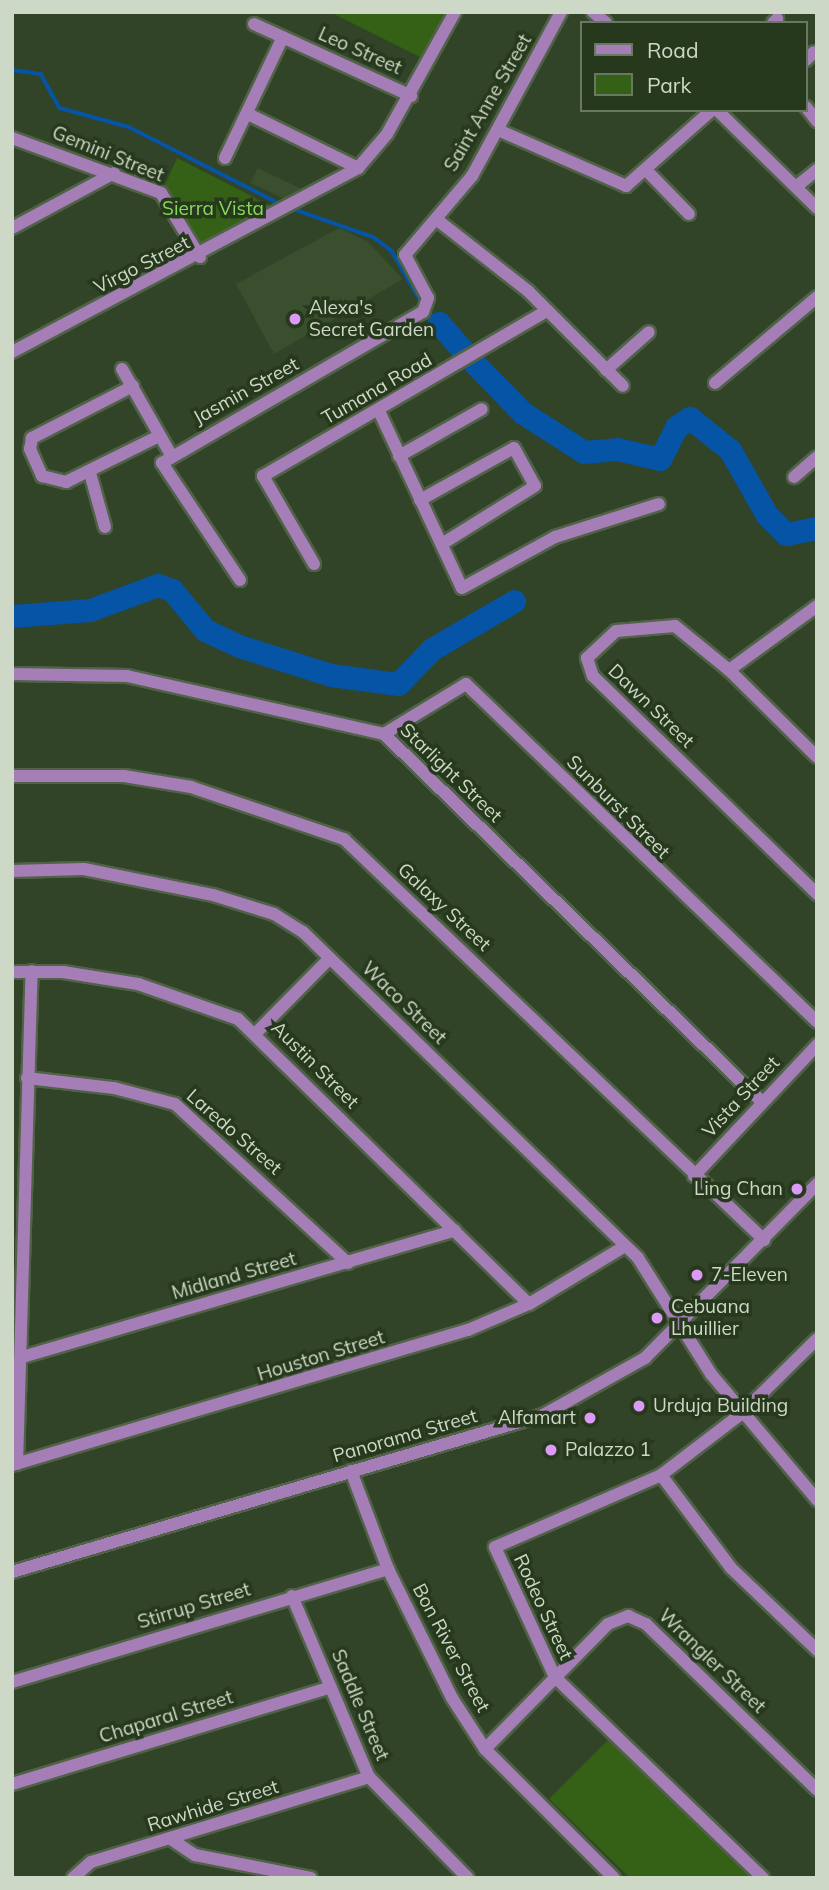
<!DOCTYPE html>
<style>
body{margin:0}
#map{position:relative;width:829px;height:1890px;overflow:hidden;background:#314427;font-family:Mulish,sans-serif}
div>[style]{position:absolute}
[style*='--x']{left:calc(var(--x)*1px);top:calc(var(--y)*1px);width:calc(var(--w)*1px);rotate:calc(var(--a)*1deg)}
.built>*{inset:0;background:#394f2d}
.green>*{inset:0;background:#346115}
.stream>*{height:3.5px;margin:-1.75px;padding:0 1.75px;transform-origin:1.75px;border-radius:1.75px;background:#0554a5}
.river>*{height:23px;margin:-11.5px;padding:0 11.5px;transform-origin:11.5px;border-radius:11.5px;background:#0554a5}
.roads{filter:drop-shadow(2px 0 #506247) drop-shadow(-2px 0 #506247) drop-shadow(0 2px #506247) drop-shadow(0 -2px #506247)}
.minor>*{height:12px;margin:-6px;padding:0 6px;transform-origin:6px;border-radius:6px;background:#a67eb7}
.dots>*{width:19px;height:19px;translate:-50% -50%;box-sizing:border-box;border:4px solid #27391d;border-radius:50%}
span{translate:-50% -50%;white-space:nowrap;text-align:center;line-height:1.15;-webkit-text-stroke:7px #27391d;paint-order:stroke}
.street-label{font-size:19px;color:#cdd8c7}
.park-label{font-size:19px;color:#8ad85b}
.poi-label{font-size:19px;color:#cdd8c7}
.left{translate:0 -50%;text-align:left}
.right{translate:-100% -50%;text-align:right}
.frame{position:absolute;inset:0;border:14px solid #cdd8c7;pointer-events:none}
.legend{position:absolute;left:580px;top:21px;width:228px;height:91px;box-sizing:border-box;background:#27391d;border:2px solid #697961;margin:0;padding:9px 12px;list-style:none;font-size:21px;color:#cdd8c7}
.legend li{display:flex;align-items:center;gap:14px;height:35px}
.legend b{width:35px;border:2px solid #697961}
</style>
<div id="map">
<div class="built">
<div style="clip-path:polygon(258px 168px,304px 190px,287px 200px,250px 183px)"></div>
<div style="clip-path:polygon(339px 228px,367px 241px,403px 279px,274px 354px,236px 284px)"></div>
</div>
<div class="green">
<div style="clip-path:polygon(330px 12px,451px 12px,426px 60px)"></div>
<div style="clip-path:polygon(177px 158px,230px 185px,274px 208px,201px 248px,164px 187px)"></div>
<div style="clip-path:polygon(609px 1739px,754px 1878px,630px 1878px,549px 1799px)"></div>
</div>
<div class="stream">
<div style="--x:12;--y:70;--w:29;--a:8"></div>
<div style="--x:41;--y:74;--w:39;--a:61"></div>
<div style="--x:60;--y:108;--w:72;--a:15.4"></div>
<div style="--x:129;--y:127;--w:172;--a:27"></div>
<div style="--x:290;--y:208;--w:88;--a:19.3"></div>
<div style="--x:373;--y:237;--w:24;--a:36"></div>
<div style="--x:392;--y:251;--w:62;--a:60.1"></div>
<div style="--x:428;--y:311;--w:16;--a:47"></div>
</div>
<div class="river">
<div style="--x:439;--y:323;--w:40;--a:49"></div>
<div style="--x:475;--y:364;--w:69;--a:45.6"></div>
<div style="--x:523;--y:413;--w:72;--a:32.6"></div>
<div style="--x:584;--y:452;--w:33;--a:-5"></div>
<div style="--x:617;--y:449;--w:44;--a:13.1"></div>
<div style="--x:660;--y:459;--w:36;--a:-63"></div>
<div style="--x:676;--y:427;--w:17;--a:-33"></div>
<div style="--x:690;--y:418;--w:51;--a:38.7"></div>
<div style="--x:730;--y:450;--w:75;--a:60.4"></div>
<div style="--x:767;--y:515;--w:27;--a:45"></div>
<div style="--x:786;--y:534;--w:32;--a:-11"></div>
<div style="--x:12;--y:616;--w:78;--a:-4.4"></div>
<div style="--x:90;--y:610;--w:72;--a:-20.2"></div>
<div style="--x:158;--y:585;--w:15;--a:20"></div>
<div style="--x:172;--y:590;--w:52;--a:50.5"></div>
<div style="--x:205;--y:630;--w:38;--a:25"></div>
<div style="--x:239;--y:646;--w:96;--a:17.5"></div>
<div style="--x:331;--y:675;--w:68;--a:7.7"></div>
<div style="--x:398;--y:684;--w:49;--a:-45.8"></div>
<div style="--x:432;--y:649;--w:95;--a:-30.3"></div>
</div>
<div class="roads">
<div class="minor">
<div style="--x:593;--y:12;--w:17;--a:40"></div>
<div style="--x:773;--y:23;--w:6;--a:-45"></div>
<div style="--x:254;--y:24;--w:173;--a:24.6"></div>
<div style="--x:806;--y:60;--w:11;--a:-45"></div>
<div style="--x:806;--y:107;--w:18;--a:52"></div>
<div style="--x:717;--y:110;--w:140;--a:44.4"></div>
<div style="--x:248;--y:114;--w:123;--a:26.1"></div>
<div style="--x:498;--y:130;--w:140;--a:23.6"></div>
<div style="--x:626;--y:186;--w:115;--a:-41.5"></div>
<div style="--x:12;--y:138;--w:159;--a:20.3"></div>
<div style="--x:161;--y:193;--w:75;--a:58.6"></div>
<div style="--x:225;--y:158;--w:134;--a:-64.4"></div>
<div style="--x:647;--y:171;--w:60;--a:45.7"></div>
<div style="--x:797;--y:186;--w:26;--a:-39"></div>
<div style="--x:436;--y:219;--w:117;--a:38"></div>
<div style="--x:528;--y:291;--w:134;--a:45"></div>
<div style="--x:12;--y:228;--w:116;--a:-28.3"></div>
<div style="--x:12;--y:352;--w:392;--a:-28"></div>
<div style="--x:358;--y:168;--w:45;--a:-49.5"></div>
<div style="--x:387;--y:134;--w:140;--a:-60.9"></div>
<div style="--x:122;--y:369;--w:99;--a:60.3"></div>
<div style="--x:606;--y:370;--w:57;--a:-41.5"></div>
<div style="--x:715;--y:383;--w:133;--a:-40.1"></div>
<div style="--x:133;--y:386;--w:114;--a:152.8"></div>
<div style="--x:32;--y:438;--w:11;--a:100"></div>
<div style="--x:30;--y:449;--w:30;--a:66"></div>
<div style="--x:42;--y:476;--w:25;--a:14"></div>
<div style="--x:66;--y:482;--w:104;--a:-26.3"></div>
<div style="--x:379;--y:411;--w:195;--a:64.9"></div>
<div style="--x:462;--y:588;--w:106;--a:-28.7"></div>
<div style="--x:555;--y:537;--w:109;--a:-17.6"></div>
<div style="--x:399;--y:456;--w:95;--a:-29.5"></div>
<div style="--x:90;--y:473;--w:56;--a:74.5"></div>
<div style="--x:794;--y:477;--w:30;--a:-41"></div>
<div style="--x:420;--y:500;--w:107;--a:-29"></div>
<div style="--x:514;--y:448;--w:43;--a:61.1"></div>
<div style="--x:535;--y:486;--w:110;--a:148.1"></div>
<div style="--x:314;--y:564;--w:102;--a:-120.1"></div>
<div style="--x:263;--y:476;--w:328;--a:-30.2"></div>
<div style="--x:240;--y:580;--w:141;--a:-123.7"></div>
<div style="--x:162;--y:463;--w:302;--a:-30.1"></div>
<div style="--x:423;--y:312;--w:15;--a:-70"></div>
<div style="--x:428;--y:298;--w:49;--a:-118.1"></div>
<div style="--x:405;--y:255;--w:104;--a:-49.7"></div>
<div style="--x:472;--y:176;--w:187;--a:-61.5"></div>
<div style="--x:729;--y:670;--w:109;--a:-36"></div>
<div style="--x:12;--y:674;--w:115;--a:1"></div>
<div style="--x:127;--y:676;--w:263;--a:12.7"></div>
<div style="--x:384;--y:734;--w:528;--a:44.23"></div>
<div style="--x:384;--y:734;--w:96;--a:-31.4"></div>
<div style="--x:466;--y:684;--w:487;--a:43.9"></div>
<div style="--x:817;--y:757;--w:124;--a:-135.3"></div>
<div style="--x:729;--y:670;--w:70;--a:-140.8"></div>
<div style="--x:675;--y:626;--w:59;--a:175.2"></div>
<div style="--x:616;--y:631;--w:40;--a:137"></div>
<div style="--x:587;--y:658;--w:19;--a:72"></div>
<div style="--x:593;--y:676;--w:313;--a:44.2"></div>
<div style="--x:12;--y:776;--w:112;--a:0"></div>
<div style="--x:124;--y:776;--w:68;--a:9.3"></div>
<div style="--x:191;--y:787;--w:162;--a:18.8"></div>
<div style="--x:344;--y:839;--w:581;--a:43.67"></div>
<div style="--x:12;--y:871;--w:72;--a:-1.6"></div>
<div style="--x:84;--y:869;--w:132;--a:11.4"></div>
<div style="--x:213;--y:895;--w:64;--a:17.3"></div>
<div style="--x:274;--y:914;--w:34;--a:32"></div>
<div style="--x:303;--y:932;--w:467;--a:44.2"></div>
<div style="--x:638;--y:1258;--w:137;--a:57.8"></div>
<div style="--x:711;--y:1374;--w:165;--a:49.9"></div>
<div style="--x:12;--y:972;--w:51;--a:0"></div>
<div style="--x:63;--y:972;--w:76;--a:9.1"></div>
<div style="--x:138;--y:984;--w:106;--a:19.3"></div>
<div style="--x:238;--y:1019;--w:407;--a:44.4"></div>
<div style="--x:256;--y:1033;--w:105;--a:-45.4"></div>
<div style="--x:27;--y:1078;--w:88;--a:6.6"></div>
<div style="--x:114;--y:1088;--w:63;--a:14.7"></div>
<div style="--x:175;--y:1104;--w:235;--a:42.6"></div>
<div style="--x:694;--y:1176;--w:180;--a:-46.8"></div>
<div style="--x:22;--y:1357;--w:451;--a:-16.3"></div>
<div style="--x:17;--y:1464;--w:493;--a:-88.3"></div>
<div style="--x:12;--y:1465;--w:476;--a:-16.5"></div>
<div style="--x:468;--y:1330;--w:66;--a:-23.1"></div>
<div style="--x:529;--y:1304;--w:112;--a:-31.1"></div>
<div style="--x:351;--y:1471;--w:105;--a:69.3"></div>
<div style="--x:388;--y:1569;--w:144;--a:63.6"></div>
<div style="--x:452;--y:1698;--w:61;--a:57.1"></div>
<div style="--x:485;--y:1749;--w:182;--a:45"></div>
<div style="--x:661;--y:1475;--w:116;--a:53"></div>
<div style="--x:731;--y:1568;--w:119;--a:43.6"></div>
<div style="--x:12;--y:1572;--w:554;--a:-16.47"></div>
<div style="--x:543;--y:1415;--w:117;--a:-29.2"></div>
<div style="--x:645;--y:1358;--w:245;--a:-45.3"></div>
<div style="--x:292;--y:1596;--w:197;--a:67"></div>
<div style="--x:369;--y:1777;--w:141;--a:45.6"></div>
<div style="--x:12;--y:1682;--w:393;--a:-16.7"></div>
<div style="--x:485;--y:1749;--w:175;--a:-45.5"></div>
<div style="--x:608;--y:1624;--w:22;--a:-22"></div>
<div style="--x:628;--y:1616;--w:20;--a:24"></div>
<div style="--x:646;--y:1624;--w:238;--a:44.1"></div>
<div style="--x:12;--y:1784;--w:333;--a:-16.9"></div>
<div style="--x:171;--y:1839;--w:29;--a:34"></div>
<div style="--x:195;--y:1855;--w:118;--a:11.2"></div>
<div style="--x:73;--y:1878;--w:24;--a:-42"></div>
<div style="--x:91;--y:1862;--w:291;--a:-17"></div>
<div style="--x:763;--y:1878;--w:289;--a:-136"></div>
<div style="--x:555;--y:1677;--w:143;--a:-114.8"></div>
<div style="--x:495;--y:1547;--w:181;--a:-23.4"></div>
<div style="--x:661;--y:1475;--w:102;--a:-37.4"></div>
<div style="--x:742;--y:1413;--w:105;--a:-44.6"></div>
</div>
</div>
<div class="dots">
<div style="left:295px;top:319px;background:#da9af6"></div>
<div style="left:797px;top:1189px;background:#da9af6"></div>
<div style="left:697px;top:1275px;background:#da9af6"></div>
<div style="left:657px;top:1318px;background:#da9af6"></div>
<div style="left:639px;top:1406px;background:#da9af6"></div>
<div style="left:590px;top:1418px;background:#da9af6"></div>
<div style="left:551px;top:1450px;background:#da9af6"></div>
</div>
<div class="street-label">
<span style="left:360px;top:51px;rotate:24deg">Leo Street</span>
<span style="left:488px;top:103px;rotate:-60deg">Saint Anne Street</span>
<span style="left:108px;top:154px;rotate:22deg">Gemini Street</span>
<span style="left:142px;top:265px;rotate:-27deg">Virgo Street</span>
<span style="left:377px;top:389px;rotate:-30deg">Tumana Road</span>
<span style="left:246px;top:391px;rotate:-29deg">Jasmin Street</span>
<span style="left:651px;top:706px;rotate:44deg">Dawn Street</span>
<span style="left:451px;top:773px;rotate:44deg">Starlight Street</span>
<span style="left:618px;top:807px;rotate:45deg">Sunburst Street</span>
<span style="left:444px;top:907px;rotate:43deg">Galaxy Street</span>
<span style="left:404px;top:1003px;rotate:44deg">Waco Street</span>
<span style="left:315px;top:1065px;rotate:45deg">Austin Street</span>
<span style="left:741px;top:1097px;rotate:-47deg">Vista Street</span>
<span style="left:234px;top:1132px;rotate:41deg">Laredo Street</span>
<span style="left:234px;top:1276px;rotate:-16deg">Midland Street</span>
<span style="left:321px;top:1356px;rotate:-17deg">Houston Street</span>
<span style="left:405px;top:1436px;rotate:-16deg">Panorama Street</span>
<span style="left:194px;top:1606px;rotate:-17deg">Stirrup Street</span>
<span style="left:543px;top:1607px;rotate:65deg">Rodeo Street</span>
<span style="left:451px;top:1648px;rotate:62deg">Bon River Street</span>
<span style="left:712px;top:1661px;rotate:44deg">Wrangler Street</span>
<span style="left:360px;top:1705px;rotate:67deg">Saddle Street</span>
<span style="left:166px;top:1717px;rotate:-17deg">Chaparal Street</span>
<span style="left:213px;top:1806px;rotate:-17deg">Rawhide Street</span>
</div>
<div class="park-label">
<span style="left:213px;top:209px">Sierra Vista</span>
</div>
<div class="poi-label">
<span class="left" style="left:309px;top:319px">Alexa's<br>Secret Garden</span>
<span class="right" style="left:783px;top:1189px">Ling Chan</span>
<span class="left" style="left:711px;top:1275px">7-Eleven</span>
<span class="left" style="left:671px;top:1318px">Cebuana<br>Lhuillier</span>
<span class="left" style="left:653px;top:1406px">Urduja Building</span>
<span class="right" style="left:576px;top:1418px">Alfamart</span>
<span class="left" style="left:565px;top:1450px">Palazzo 1</span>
</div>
<div class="frame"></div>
<ul class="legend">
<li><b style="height:9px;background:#a67eb7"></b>Road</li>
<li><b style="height:19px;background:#346115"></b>Park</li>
</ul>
</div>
